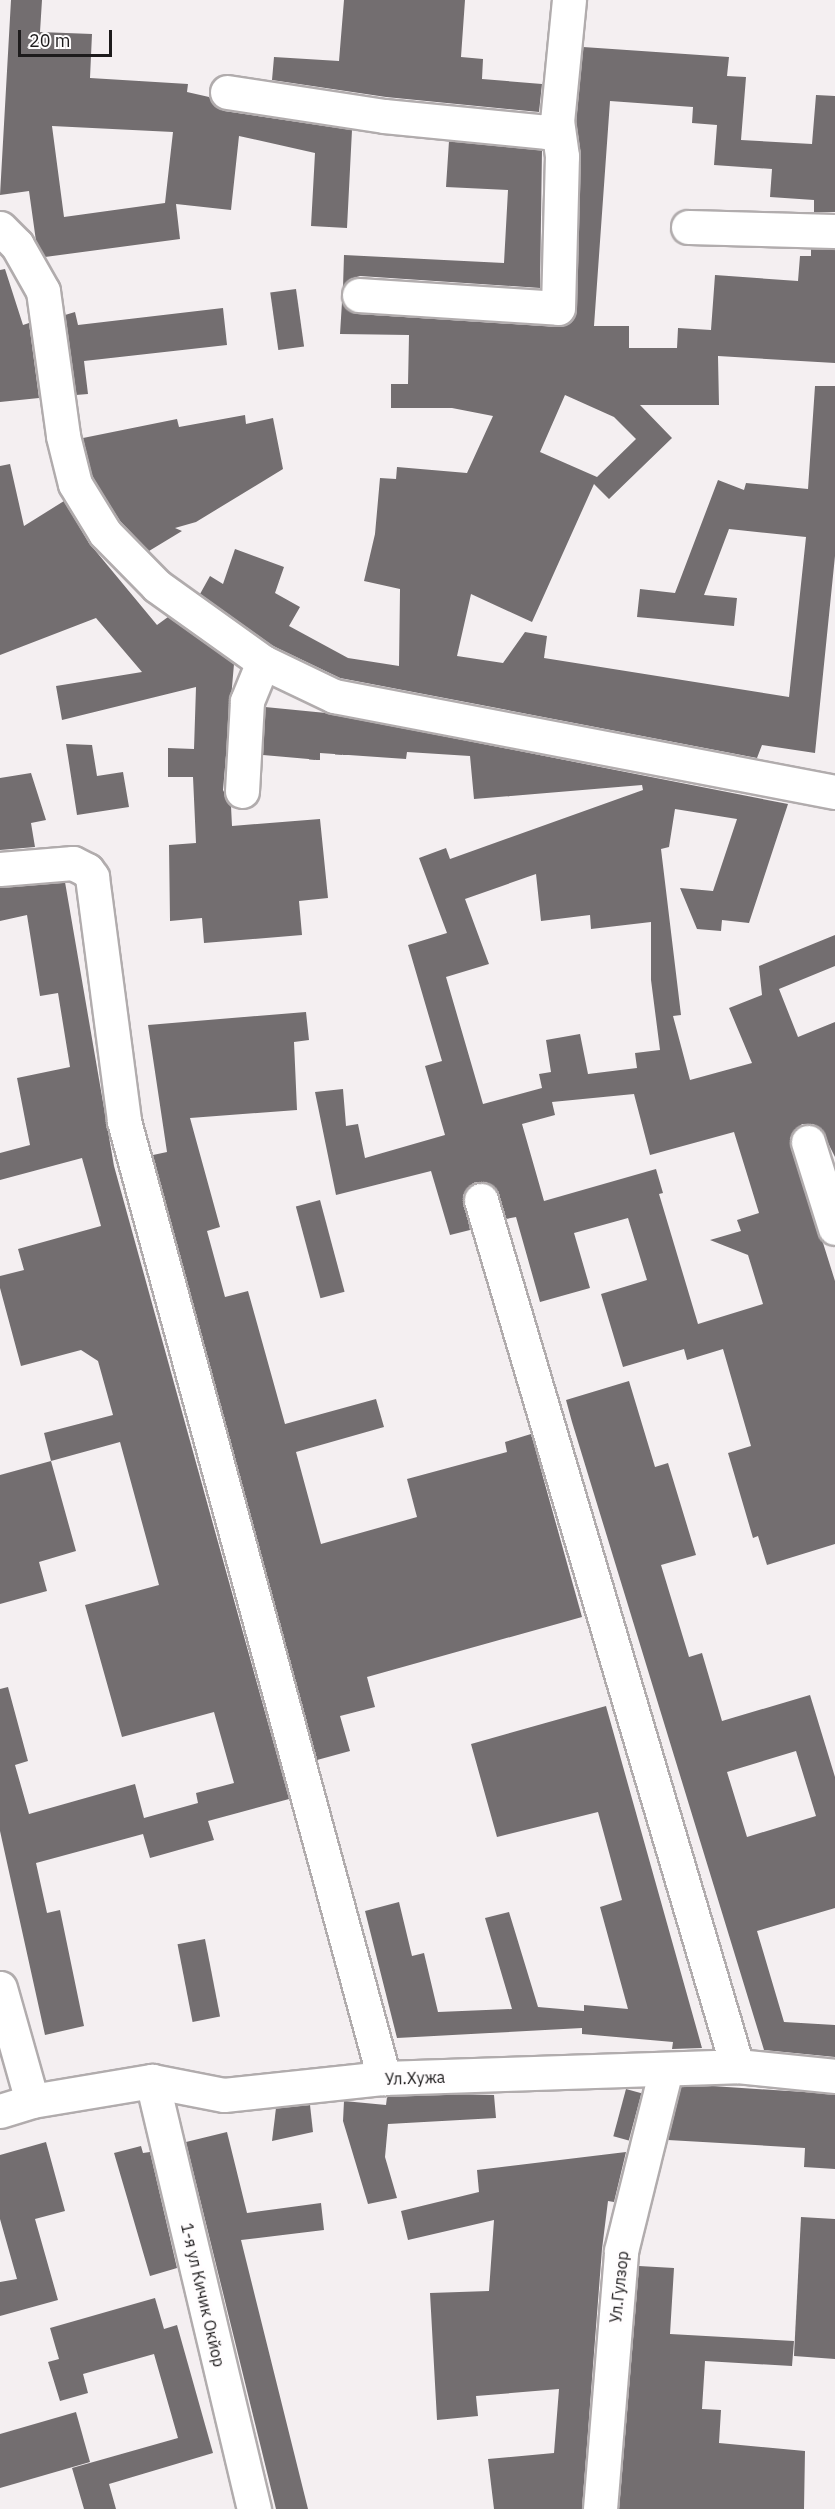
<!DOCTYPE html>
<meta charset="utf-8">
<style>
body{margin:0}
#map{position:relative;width:835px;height:2509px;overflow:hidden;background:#f4eff1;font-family:"IBM Plex Sans",sans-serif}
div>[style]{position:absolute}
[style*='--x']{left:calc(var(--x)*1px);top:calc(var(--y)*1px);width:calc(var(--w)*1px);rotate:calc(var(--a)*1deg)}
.building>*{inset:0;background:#736e70;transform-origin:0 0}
.roads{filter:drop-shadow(2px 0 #b1acad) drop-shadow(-2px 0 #b1acad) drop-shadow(0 2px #b1acad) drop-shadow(0 -2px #b1acad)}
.minor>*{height:33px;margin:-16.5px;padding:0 16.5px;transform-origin:16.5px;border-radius:16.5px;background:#fff}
span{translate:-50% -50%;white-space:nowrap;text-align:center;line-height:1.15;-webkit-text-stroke:6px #fffdfe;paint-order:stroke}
.street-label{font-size:16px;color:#1d1b1c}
.scale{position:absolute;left:18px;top:30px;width:94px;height:27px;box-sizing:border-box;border:3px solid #1d1b1c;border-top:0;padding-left:8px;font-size:18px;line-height:21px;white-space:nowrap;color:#1d1b1c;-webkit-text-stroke:4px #fffdfe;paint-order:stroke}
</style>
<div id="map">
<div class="building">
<div style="clip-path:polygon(evenodd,11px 0,42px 0,40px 32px,92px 34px,90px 78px,188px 84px,187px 92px,209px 97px,215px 106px,224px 111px,352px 130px,347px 228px,311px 226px,315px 153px,239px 136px,231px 210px,176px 204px,180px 239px,45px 257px,36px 241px,29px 191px,0 195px,11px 0,52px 126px,173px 132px,165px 203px,64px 217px,52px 126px)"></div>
<div style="clip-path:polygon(344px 0,465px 0,461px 57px,483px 59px,482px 79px,542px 84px,539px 112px,386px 97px,272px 80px,274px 57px,339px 61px)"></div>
<div style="clip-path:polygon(evenodd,583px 47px,729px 57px,727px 76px,746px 77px,741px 140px,812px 144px,816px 95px,835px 96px,835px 212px,814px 212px,814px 200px,770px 197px,772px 169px,714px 165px,717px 125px,692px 123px,693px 107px,610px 101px,594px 326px,629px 326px,629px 348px,677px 348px,678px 328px,711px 330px,715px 275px,798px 281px,800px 256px,811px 256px,811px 249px,835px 250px,835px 363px,718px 356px,719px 405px,640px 405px,672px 438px,609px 499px,594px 484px,532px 622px,471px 594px,457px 656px,503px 663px,525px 632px,547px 636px,544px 658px,789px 697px,806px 537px,729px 529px,704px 595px,737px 598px,734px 626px,637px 617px,640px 589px,675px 593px,718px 480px,744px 490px,746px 483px,808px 489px,815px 386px,835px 386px,835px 556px,815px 753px,762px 745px,757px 758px,340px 678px,273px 646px,200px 594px,210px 576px,223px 584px,235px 549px,284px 567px,275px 593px,300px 607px,289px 626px,348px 658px,399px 666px,400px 589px,364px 581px,375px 534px,380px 478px,396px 479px,397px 467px,467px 473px,493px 416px,452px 408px,391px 408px,391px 384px,408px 384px,409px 335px,340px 334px,342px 302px,348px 310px,358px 314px,557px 327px,573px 318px,581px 156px,576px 122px,583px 47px,565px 395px,614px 417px,636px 439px,597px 477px,540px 452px,565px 395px)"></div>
<div style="clip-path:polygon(449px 141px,542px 150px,540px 288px,360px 276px,350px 279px,343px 287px,344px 255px,504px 263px,508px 190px,446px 187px)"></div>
<div style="clip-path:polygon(5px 269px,23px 325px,29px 323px,39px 398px,0 402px,0 270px)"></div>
<div style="left:296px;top:289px;width:58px;height:26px;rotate:82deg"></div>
<div style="clip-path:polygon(223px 308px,227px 345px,84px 361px,88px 394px,76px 395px,65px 315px,75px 312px,78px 325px)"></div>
<div style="clip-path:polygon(245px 415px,246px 424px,273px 418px,283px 469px,196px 522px,175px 528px,182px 531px,149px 551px,120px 521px,92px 477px,83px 438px,177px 419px,179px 427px)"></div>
<div style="clip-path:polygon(10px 464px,24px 526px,64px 501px,89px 543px,157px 625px,168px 617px,234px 664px,223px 790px,231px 806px,232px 826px,320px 819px,328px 898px,299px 901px,302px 935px,204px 943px,202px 918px,170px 921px,169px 845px,196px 843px,193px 777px,168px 777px,168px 748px,194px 749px,196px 687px,62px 720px,56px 686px,142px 672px,96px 618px,0 655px,0 466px)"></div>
<div style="clip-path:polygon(evenodd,265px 707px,326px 713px,788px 804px,749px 923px,722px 920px,721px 931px,697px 929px,680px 888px,713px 891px,737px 819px,675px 809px,669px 847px,661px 849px,681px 1015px,673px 1016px,690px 1080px,752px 1063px,729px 1008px,762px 995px,759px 966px,835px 935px,835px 966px,779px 989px,798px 1037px,835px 1022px,835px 1157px,821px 1129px,813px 1124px,802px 1124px,790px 1138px,835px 1281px,835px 1544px,767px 1565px,758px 1536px,753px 1538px,728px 1453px,751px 1446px,723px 1349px,687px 1360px,684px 1349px,623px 1367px,601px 1294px,647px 1280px,628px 1218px,574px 1233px,590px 1288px,540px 1302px,516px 1217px,506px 1219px,499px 1194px,486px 1182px,475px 1182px,463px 1195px,470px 1230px,450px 1235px,431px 1171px,336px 1195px,315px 1092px,343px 1089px,346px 1126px,358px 1124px,365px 1158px,445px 1135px,425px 1066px,442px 1061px,408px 945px,447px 933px,419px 858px,446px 848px,450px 859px,643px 790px,642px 785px,474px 799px,470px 756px,407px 752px,406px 759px,320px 753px,320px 760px,263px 755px,265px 707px,536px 874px,541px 921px,590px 915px,591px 929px,651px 922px,651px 980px,660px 1050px,635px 1053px,637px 1068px,588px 1074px,580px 1034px,546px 1040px,551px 1072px,539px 1074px,542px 1088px,483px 1104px,446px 977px,489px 964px,465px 899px,536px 874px,265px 707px,634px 1094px,650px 1155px,734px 1132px,759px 1213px,737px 1220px,741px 1231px,710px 1240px,748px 1255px,763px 1304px,698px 1324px,659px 1194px,663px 1193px,656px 1169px,544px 1201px,522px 1124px,555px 1115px,552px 1102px,634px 1094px)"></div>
<div style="clip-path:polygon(66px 744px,92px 745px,97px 776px,123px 772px,129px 807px,77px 815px)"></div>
<div style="clip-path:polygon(31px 773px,46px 820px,31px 823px,35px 847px,0 850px,0 778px)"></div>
<div style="clip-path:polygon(65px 882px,114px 1166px,289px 1799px,208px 1821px,214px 1840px,150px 1858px,143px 1834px,36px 1863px,47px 1913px,60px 1910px,84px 2026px,45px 2035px,0 1831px,0 1689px,8px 1687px,28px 1761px,15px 1765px,29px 1814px,135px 1784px,144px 1818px,198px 1803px,196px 1793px,234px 1783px,214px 1712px,122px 1737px,85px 1605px,159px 1585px,120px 1442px,51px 1461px,44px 1433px,113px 1415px,98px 1361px,81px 1350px,21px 1366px,0 1288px,0 1276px,24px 1270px,18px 1249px,101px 1226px,82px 1158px,0 1180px,0 1153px,30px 1145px,17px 1078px,70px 1067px,58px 993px,40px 996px,27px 915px,0 921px,0 887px)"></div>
<div style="clip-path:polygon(306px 1012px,309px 1040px,294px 1042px,297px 1110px,190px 1118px,220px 1227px,207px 1231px,225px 1297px,248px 1291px,285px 1424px,376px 1399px,384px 1427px,296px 1452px,321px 1544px,417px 1517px,407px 1479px,507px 1452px,505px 1442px,531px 1434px,582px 1617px,367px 1677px,375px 1707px,340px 1716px,350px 1751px,317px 1760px,153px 1155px,167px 1152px,148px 1025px)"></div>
<div style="left:320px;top:1200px;width:95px;height:25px;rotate:75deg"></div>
<div style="clip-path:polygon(evenodd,629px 1381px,655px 1467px,668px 1463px,696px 1555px,661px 1565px,689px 1657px,702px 1653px,722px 1721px,810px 1695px,835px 1777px,835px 1908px,757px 1931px,784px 2022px,835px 2025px,835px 2057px,764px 2050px,572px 1422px,566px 1400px,629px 1381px,796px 1751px,816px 1816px,747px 1837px,727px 1772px,796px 1751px)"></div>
<div style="clip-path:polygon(51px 1461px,76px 1551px,39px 1562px,47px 1591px,0 1604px,0 1475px)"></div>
<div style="clip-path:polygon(606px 1706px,702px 2048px,672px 2049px,673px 2042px,582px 2034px,582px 2028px,397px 2038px,365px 1911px,399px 1902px,412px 1956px,424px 1953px,438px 2012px,512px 2009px,485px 1918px,509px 1912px,538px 2007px,584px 2011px,584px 2005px,628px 2009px,600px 1907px,622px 1900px,598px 1812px,497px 1837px,471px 1744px)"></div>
<div style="left:205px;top:1939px;width:79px;height:28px;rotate:79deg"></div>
<div style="clip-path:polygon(712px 2086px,835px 2094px,835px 2169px,804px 2167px,805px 2148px,668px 2140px,681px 2087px)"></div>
<div style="left:626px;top:2089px;width:16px;height:49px;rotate:15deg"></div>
<div style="clip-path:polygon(451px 2094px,494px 2095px,496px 2118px,388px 2124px,385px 2157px,397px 2198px,368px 2204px,343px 2121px,344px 2101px,386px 2105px,387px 2097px)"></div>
<div style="clip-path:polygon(310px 2105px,313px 2132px,272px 2141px,276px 2108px)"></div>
<div style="clip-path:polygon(227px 2132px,247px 2213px,321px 2203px,324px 2230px,241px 2240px,308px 2509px,276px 2509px,186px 2142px)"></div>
<div style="clip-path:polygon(46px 2142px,65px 2211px,35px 2219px,58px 2300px,0 2316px,0 2282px,17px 2279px,0 2219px,0 2155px)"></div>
<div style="clip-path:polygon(141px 2146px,143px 2153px,150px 2152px,177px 2268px,150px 2276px,114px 2153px)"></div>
<div style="clip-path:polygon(626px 2152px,614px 2202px,608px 2201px,602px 2249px,582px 2509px,494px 2509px,488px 2459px,554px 2453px,559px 2389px,476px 2396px,478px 2416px,437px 2420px,430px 2293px,489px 2291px,494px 2220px,408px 2240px,401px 2211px,479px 2192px,477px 2170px)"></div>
<div style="clip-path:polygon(801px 2217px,835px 2219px,835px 2359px,794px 2356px)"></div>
<div style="clip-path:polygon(639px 2266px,674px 2268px,670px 2334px,794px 2341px,792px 2366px,705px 2361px,702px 2409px,721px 2410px,719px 2443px,805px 2451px,804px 2509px,619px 2509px)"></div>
<div style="clip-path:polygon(155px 2298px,164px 2329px,177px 2325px,213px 2453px,109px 2484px,116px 2509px,84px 2509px,72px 2468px,178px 2438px,154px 2354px,83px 2374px,88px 2393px,60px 2401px,48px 2362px,59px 2359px,50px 2328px)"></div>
<div style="clip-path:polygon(76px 2412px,90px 2462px,0 2488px,0 2434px)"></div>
</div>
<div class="roads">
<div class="minor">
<div style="--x:227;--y:92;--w:159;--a:8.7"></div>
<div style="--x:384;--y:116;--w:164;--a:5.6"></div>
<div style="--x:547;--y:132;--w:14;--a:-45"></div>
<div style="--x:557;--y:122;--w:123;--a:-84.4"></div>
<div style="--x:688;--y:227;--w:147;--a:1.6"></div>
<div style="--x:0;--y:228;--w:24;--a:45"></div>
<div style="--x:17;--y:245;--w:53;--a:60.5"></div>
<div style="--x:43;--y:291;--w:146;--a:82.1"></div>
<div style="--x:63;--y:436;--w:49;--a:76"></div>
<div style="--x:75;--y:484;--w:57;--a:58.5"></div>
<div style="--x:105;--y:533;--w:74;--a:45.5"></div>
<div style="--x:157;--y:586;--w:130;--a:35.6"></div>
<div style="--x:263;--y:662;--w:79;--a:25.6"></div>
<div style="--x:334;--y:696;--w:510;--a:10.85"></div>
<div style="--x:359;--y:295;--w:199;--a:3.7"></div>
<div style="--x:558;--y:308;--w:152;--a:-88.5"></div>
<div style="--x:562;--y:156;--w:34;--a:-98"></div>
<div style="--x:242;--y:791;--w:90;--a:-86.8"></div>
<div style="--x:247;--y:701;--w:42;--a:-67.7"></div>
<div style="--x:0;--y:869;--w:73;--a:-4.7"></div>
<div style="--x:73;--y:863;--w:16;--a:27"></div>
<div style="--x:87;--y:870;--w:9;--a:54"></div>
<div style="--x:92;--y:877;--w:246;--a:82.5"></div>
<div style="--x:124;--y:1121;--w:992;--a:74.8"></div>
<div style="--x:808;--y:1142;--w:90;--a:72.6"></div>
<div style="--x:481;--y:1200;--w:903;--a:73.53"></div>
<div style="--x:0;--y:1988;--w:117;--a:74.2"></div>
<div style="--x:152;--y:2081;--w:440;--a:76.6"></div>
<div style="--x:0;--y:2111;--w:34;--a:-17"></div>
<div style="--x:32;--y:2101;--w:122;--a:-9.5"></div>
<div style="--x:152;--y:2081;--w:73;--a:11"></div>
<div style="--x:224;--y:2095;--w:161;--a:-6.1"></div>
<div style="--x:384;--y:2078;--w:353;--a:-1.9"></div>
<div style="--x:737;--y:2066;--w:99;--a:5.8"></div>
<div style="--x:600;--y:2509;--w:259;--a:-85.3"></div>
<div style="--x:621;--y:2251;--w:187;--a:-76.1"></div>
</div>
</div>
<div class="street-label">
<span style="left:415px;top:2078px;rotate:-2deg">Ул.Хужа</span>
<span style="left:619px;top:2287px;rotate:-84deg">Ул.Гулзор</span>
<span style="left:203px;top:2295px;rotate:77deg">1-я ул Кичик Окйор</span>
</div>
<div class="scale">20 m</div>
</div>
